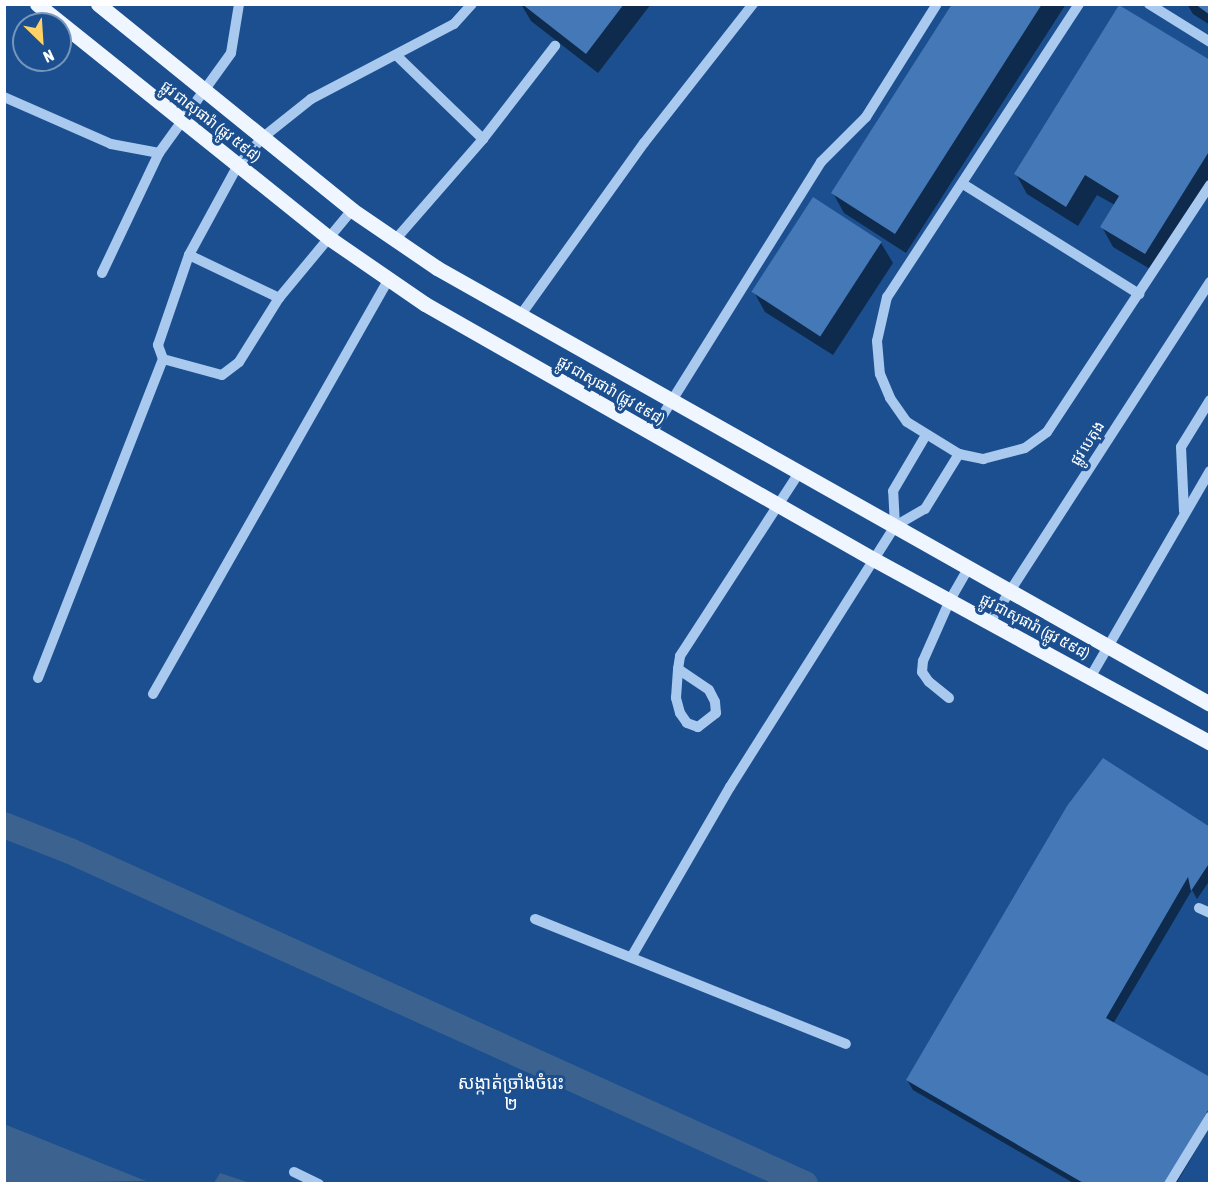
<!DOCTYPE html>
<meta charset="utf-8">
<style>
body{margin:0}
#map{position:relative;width:1214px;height:1188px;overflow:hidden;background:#1b4f8f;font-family:"Asap Condensed","Noto Sans Khmer",sans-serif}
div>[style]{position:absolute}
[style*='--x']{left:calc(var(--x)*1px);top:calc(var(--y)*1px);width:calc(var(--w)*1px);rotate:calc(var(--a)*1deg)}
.water>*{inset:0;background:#3c6290}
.shadow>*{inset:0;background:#0007}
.canal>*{height:26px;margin:-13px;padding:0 13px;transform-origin:13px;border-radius:13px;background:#3c6290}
.building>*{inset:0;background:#4478b7;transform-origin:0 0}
.minor>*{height:10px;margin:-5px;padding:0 5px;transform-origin:5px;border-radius:5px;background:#a9c9ee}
.major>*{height:15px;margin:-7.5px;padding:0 7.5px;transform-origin:7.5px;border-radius:7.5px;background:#f0f6ff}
span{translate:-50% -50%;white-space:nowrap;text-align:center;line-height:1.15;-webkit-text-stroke:6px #1b4f8f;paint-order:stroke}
.street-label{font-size:15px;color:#fff}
.quarter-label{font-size:18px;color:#fff}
.frame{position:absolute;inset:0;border:6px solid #fff;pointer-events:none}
.north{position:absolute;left:12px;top:12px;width:60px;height:60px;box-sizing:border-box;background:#1b4f8f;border:2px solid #7695bc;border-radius:50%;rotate:155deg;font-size:16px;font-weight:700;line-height:24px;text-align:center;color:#fff}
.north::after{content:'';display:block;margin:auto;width:21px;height:27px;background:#ffd166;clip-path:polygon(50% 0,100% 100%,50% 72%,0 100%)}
</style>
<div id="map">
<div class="water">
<div style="clip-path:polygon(4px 1124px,146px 1181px,5px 1183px)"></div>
<div style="clip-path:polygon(220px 1173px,250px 1183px,214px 1183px)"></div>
</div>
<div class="shadow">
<div style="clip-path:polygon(521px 4px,651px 4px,598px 73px,531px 21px)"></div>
<div style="clip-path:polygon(953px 4px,1066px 4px,906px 253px,844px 213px,833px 193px)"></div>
<div style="clip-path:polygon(1187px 4px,1210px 4px,1210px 25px,1193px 14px)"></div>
<div style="clip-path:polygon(1210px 62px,1210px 188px,1157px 273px,1113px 247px,1102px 227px,1115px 205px,1097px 195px,1078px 226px,1027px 194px,1016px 174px)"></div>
<div style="clip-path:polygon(881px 243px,893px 263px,833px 355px,765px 312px,754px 292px)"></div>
<div style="clip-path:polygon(1210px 828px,1210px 880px,1197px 899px,1192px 890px,1113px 1024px,1210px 1079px,1210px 1126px,1176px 1184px,1075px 1184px,913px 1090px,907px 1080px)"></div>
</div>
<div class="canal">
<div style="--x:4;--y:825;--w:71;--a:21.5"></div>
<div style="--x:70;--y:851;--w:807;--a:24.37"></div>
</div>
<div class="building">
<div style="clip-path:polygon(522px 4px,624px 4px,586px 54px)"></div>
<div style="clip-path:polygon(952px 4px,1042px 4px,895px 234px,831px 193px)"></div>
<div style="clip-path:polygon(1195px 4px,1210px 4px,1210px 15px)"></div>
<div style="clip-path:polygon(1119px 5px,1210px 60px,1210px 150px,1145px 254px,1100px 227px,1119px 196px,1085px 175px,1066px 207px,1014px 174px)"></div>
<div style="left:813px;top:197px;width:82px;height:113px;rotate:33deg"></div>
<div style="clip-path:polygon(1103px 758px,1210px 827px,1210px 862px,1191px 891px,1188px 877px,1106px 1018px,1210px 1077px,1210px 1107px,1165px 1184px,1085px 1184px,906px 1080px,1067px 806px)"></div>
</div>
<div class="minor">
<div style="--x:1079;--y:4;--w:350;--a:123.2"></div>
<div style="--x:887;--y:297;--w:45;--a:102.8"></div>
<div style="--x:877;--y:341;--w:33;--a:85"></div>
<div style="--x:880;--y:374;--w:26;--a:67"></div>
<div style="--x:890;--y:398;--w:29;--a:55"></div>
<div style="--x:907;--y:422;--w:61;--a:31.6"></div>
<div style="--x:959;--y:454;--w:25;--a:12"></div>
<div style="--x:983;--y:459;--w:43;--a:-14.7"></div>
<div style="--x:1025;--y:448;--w:27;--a:-36"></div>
<div style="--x:1047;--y:432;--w:296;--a:-56.6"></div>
<div style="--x:1149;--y:4;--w:72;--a:31.9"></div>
<div style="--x:396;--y:55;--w:121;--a:44"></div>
<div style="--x:4;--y:97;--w:117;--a:23.7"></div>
<div style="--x:111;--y:144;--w:49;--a:10.6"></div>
<div style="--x:159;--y:153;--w:123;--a:-54.2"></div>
<div style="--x:231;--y:53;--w:50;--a:-80.7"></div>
<div style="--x:963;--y:184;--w:208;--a:32"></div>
<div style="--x:395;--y:240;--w:134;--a:-48.9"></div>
<div style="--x:483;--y:139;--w:118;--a:-52.3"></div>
<div style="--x:189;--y:255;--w:100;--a:25.5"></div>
<div style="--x:279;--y:298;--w:114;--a:-50.3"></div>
<div style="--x:102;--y:273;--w:133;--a:-64.6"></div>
<div style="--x:520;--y:316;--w:213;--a:-54.4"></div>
<div style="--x:644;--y:143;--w:177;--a:-51.9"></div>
<div style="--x:163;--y:359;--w:61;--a:15.2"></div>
<div style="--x:222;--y:375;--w:21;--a:-37"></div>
<div style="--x:239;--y:362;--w:75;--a:-58"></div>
<div style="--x:651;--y:434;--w:321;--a:-58"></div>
<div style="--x:821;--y:162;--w:64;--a:-45"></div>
<div style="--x:866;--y:117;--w:133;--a:-57.9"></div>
<div style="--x:1184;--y:511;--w:64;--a:-92.7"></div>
<div style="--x:1181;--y:447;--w:55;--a:-58.3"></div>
<div style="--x:895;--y:526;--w:35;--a:-93"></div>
<div style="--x:893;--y:491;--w:65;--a:-59.5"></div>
<div style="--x:990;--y:622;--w:405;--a:-57.1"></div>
<div style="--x:678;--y:669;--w:37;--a:34"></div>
<div style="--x:709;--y:690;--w:13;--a:63"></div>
<div style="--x:715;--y:702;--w:11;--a:85"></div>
<div style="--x:716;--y:713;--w:23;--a:142"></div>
<div style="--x:698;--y:727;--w:12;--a:-160"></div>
<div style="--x:687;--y:723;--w:12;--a:-125"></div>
<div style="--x:680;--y:713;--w:16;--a:-105"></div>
<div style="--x:676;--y:698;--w:29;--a:-86"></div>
<div style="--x:678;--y:669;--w:13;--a:-81"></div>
<div style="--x:680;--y:656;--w:217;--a:-57"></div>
<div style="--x:1091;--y:676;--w:237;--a:-59.9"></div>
<div style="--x:38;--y:678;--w:343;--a:-68.6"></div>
<div style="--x:163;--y:359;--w:15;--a:-110"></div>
<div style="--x:158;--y:345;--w:95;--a:-71"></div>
<div style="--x:189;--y:255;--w:102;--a:-61.4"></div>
<div style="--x:238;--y:165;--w:36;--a:-48"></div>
<div style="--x:262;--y:138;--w:63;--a:-38.5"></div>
<div style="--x:311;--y:99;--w:161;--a:-27.7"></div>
<div style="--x:454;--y:24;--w:27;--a:-48"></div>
<div style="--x:153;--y:694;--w:476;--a:-60.4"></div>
<div style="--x:949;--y:698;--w:26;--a:-141"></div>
<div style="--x:929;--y:682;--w:12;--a:-125"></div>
<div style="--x:922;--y:672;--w:11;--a:-85"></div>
<div style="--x:923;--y:661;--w:67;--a:-66.1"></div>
<div style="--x:950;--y:600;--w:38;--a:-60"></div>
<div style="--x:1199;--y:908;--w:12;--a:24"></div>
<div style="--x:535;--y:919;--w:335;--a:21.9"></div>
<div style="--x:632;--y:956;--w:195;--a:-59.9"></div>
<div style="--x:730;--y:787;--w:309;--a:-57.7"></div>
<div style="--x:895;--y:526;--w:34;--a:-30"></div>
<div style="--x:925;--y:509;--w:65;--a:-58.3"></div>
<div style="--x:294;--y:1172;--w:28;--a:26"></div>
<div style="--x:1169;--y:1184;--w:79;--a:-58.5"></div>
</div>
<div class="major">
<div style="--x:37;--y:4;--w:374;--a:38.7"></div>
<div style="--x:329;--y:238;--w:116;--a:34.5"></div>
<div style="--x:425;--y:304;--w:518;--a:29.64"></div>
<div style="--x:875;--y:560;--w:382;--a:28.6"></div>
<div style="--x:98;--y:4;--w:327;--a:39"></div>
<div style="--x:352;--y:210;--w:103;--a:34.3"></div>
<div style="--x:437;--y:268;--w:887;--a:29.42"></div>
</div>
<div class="street-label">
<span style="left:211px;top:121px;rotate:38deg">ផ្លូវ ជាសុផារ៉ា (ផ្លូវ ៥៩៨)</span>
<span style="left:611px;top:390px;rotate:30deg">ផ្លូវ ជាសុផារ៉ា (ផ្លូវ ៥៩៨)</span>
<span style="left:1087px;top:443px;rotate:-57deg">ផ្លូវ បេតុង</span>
<span style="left:1035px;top:626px;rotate:28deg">ផ្លូវ ជាសុផារ៉ា (ផ្លូវ ៥៩៨)</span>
</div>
<div class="quarter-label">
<span style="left:511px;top:1094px">សង្កាត់ច្រាំងចំរេះ<br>២</span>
</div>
<div class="frame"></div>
<div class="north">N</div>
</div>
